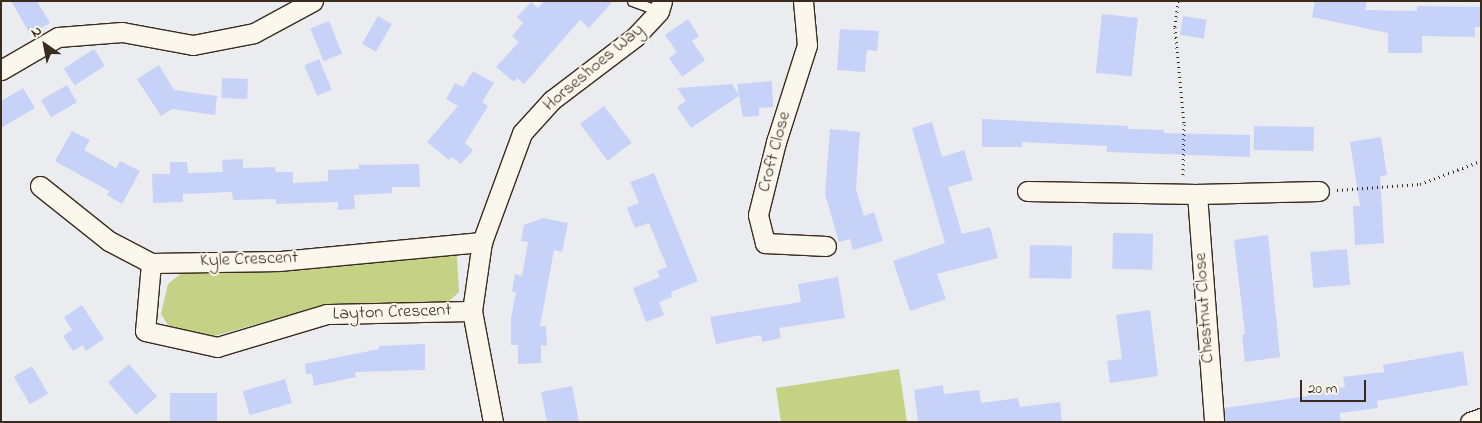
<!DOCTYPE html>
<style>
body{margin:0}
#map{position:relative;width:1482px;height:423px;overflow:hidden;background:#ebecf0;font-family:"Indie Flower",sans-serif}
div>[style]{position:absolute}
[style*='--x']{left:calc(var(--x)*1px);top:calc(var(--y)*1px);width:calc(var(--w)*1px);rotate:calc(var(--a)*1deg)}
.green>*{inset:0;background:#c5d185}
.building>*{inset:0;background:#c7d2f9;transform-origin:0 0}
.path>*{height:3px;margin-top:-1.5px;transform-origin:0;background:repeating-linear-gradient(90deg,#3b2a1e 0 1px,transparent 0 5px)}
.roads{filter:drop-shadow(1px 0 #3b2a1e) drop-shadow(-1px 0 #3b2a1e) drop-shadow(0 1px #3b2a1e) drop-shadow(0 -1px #3b2a1e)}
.lane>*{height:9px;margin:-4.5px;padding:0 4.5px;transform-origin:4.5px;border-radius:4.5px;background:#fbf7ec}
.street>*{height:19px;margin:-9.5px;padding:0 9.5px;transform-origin:9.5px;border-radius:9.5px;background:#fbf7ec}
span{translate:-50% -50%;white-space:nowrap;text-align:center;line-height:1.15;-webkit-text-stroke:4px #fbf7ec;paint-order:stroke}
.street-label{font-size:18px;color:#3b2a1e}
.frame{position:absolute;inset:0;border:2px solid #3b2a1e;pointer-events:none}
.north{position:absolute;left:20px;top:20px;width:50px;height:50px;-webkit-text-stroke:4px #fbf7ec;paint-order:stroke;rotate:327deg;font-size:14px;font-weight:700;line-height:20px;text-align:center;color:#3b2a1e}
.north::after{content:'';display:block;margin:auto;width:18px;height:22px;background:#3b2a1e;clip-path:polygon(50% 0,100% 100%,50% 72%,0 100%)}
.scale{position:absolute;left:1300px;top:380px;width:66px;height:22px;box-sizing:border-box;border:2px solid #3b2a1e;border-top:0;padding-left:6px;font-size:15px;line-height:18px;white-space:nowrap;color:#3b2a1e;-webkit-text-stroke:4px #fbf7ec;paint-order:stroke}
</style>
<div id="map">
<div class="green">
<div style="clip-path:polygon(451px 250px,457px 257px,459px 292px,447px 303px,325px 305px,214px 336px,170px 328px,161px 314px,168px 284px,183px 272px)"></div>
<div style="clip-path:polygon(899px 369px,907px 422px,781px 422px,776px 388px)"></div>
</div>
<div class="building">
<div style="clip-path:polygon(11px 1px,37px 1px,50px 23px,30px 34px)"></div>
<div style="clip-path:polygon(544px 1px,613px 1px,589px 28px,580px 20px,524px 84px,517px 78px,514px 82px,496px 67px,519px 42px,512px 36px,523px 23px,517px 17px,531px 2px,538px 8px)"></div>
<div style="clip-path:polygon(1315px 1px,1367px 1px,1365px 10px,1417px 11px,1417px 6px,1481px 7px,1481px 27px,1475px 27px,1475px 37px,1422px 36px,1422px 53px,1388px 53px,1388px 33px,1312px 17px)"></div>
<div style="left:1102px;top:14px;width:36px;height:59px;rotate:6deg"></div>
<div style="left:378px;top:16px;width:16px;height:32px;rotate:30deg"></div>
<div style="left:1183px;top:16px;width:24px;height:19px;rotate:9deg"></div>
<div style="clip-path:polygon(688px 19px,699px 36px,692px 41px,705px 60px,682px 77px,669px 58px,677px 52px,665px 35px)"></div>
<div style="left:329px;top:21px;width:35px;height:20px;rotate:68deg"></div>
<div style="clip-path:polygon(840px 29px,879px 31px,877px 51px,867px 50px,865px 72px,837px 70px)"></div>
<div style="left:94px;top:49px;width:20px;height:36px;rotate:57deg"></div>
<div style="left:319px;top:59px;width:33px;height:16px;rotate:67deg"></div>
<div style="clip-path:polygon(159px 65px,174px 90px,217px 96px,215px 115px,172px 109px,161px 116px,137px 79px)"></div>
<div style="clip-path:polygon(473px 71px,494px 83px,482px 102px,488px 106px,465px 143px,473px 150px,461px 164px,452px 157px,449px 160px,427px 142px,458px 106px,446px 99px,455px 83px,463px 87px)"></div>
<div style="left:222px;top:78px;width:26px;height:20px;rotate:2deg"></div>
<div style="clip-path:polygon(772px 81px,773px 107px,759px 108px,759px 116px,743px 117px,739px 96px,691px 128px,677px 107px,686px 101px,677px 88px,732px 84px,739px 95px,737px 84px)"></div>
<div style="left:67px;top:85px;width:20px;height:30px;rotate:60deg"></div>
<div style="clip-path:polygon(23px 88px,35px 108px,1px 128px,1px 101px)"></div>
<div style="left:604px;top:106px;width:46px;height:30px;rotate:53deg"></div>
<div style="clip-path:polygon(982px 119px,1128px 126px,1128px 129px,1164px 130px,1164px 133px,1250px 135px,1250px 157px,1107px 152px,1107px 146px,1022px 142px,1022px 147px,982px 147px)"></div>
<div style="clip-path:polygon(932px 122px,942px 157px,964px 150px,973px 180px,948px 187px,962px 234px,990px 227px,998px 258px,937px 274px,946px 299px,910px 311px,893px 261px,945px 243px,912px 128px)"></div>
<div style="left:1254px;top:126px;width:60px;height:24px;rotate:1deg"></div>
<div style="clip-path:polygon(830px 129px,860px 132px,856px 189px,864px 216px,874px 212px,883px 241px,853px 250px,850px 239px,839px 242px,825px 194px)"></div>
<div style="clip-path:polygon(72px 131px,90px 140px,84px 150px,116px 168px,120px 161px,140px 171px,122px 204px,107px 195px,109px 191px,55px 161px)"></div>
<div style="clip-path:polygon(1381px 137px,1387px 175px,1380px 176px,1384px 243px,1355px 245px,1353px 206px,1360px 206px,1350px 142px)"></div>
<div style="clip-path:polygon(243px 159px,243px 168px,275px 167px,276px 172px,293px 172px,293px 183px,328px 181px,328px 170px,359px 169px,358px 165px,419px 164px,420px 187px,392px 187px,392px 193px,354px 195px,355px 209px,338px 210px,338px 202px,276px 204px,276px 199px,233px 200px,232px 192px,183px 194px,183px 202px,153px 203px,152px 174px,170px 174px,170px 162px,187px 162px,188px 173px,223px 172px,222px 160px)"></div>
<div style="clip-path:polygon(654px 173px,698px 281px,671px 292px,672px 297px,659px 302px,664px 315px,646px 322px,633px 288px,660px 277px,657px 271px,667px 267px,649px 223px,635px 228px,627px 208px,639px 203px,630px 182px)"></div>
<div style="clip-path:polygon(543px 218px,568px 223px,562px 252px,554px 250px,540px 326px,546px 326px,547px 346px,541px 345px,541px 363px,518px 364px,518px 345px,511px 345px,511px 318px,516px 292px,512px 292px,515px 274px,522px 276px,528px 242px,521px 241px,524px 225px)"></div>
<div style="left:1113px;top:233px;width:40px;height:36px;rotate:1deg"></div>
<div style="clip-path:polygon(1268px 235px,1280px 357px,1245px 362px,1242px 335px,1245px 334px,1234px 240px)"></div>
<div style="left:1030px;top:245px;width:42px;height:33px;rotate:1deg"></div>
<div style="left:1347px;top:249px;width:36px;height:37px;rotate:85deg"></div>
<div style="clip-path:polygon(838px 277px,845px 318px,779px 328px,781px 338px,762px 342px,761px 335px,716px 344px,710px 317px,801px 302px,798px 284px)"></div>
<div style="clip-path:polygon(82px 305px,104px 339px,86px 351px,83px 345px,73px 351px,63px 336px,72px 330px,64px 317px)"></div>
<div style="clip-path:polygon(1150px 310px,1158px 376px,1110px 383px,1107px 361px,1122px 359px,1116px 315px)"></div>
<div style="clip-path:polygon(425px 344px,425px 370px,355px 372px,356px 377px,314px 386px,312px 374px,306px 374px,305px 364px,379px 349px,379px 346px)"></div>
<div style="clip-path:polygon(1463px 351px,1468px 385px,1377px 401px,1378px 408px,1340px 413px,1341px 422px,1225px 422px,1224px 408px,1308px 396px,1307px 392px,1345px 387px,1343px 377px,1384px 372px,1383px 365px)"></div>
<div style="left:129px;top:364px;width:43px;height:28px;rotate:49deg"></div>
<div style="left:32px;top:366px;width:32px;height:21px;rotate:60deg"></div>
<div style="left:285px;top:379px;width:25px;height:44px;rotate:74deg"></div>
<div style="clip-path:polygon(943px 385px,944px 394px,979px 390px,981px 403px,1018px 398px,1020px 407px,1060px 402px,1062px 422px,918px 422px,914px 390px)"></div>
<div style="clip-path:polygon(572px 386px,579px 422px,547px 422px,541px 392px)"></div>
<div style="left:170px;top:393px;width:47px;height:29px"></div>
</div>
<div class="path">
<div style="--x:1178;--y:1;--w:26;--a:97"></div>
<div style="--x:1175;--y:27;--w:97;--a:84.7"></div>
<div style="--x:1184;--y:124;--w:51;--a:91.1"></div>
<div style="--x:1337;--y:190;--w:83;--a:-4.1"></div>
<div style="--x:1420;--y:184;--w:65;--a:-20.7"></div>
</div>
<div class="roads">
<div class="lane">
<div style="--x:632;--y:1;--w:29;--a:20"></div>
</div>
<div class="street">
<div style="--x:803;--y:1;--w:44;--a:84.8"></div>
<div style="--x:807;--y:45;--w:102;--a:107.7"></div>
<div style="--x:776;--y:142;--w:75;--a:103.9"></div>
<div style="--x:758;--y:215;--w:29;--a:76"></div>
<div style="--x:765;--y:243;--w:61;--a:2.8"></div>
<div style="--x:1;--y:70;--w:66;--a:-30.1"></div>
<div style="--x:58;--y:37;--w:64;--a:-4.5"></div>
<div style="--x:122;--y:32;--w:72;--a:10.4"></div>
<div style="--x:193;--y:45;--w:62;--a:-11.1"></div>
<div style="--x:254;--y:33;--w:67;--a:-28.5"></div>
<div style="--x:40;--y:186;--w:88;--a:38.6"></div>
<div style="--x:109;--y:241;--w:47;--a:27.6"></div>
<div style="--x:151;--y:263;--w:129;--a:-0.9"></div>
<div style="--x:280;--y:261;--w:203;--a:-5.4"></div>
<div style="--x:1027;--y:191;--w:170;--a:1"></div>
<div style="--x:1197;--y:194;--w:122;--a:-1.4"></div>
<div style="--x:1197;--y:194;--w:229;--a:85.7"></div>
<div style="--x:151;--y:263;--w:68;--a:95"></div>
<div style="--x:145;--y:331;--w:74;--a:12.5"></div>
<div style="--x:217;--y:347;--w:115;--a:-16.7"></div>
<div style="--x:327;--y:314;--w:145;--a:-1.2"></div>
<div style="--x:493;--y:422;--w:113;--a:-100.7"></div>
<div style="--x:472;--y:311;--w:70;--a:-81.8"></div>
<div style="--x:482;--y:242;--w:116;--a:-69.8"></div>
<div style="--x:522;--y:133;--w:45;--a:-47.7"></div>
<div style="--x:552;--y:100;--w:104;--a:-37.2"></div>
<div style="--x:635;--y:37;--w:35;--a:-47"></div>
<div style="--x:659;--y:11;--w:10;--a:-73"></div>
<div style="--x:1470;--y:422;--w:12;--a:-20"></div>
</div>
</div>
<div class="street-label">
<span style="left:594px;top:68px;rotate:-40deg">Horseshoes Way</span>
<span style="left:775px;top:152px;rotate:-75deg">Croft Close</span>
<span style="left:249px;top:260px;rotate:-2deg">Kyle Crescent</span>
<span style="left:1205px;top:308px;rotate:-94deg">Chestnut Close</span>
<span style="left:392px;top:313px;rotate:-2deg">Layton Crescent</span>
</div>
<div class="frame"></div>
<div class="north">N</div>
<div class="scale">20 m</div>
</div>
